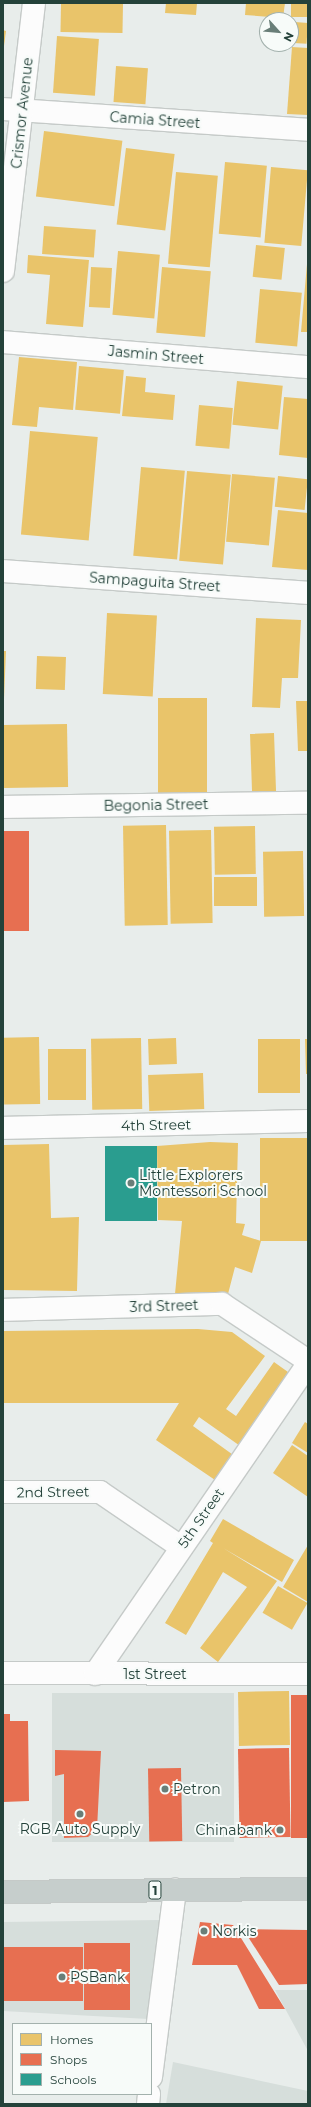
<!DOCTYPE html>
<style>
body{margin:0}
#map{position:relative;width:311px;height:2107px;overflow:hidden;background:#e8edeb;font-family:Montserrat,sans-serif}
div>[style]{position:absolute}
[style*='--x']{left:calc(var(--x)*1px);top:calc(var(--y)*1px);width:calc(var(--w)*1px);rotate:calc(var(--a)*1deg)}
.built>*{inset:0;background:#d6dedb;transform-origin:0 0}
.homes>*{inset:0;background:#e9c46a;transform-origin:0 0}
.shops>*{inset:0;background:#e76f51;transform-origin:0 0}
.schools>*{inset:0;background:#2a9d8f;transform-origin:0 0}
.roads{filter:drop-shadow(1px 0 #c5cac8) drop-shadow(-1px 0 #c5cac8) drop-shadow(0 1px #c5cac8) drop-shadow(0 -1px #c5cac8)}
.minor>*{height:22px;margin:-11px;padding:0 11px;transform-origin:11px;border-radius:11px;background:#fcfcfc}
.tertiary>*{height:22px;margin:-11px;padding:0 11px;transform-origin:11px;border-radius:11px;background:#fcfcfc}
.trunk>*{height:22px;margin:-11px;padding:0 11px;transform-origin:11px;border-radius:11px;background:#c6cecc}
.dots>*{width:11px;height:11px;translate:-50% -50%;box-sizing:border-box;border:2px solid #f7fbf9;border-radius:50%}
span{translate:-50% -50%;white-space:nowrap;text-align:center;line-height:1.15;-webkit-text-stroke:4px #f7fbf9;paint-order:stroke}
.shield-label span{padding:1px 3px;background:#f7fbf9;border:1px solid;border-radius:3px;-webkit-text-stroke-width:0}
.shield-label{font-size:13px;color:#24423a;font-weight:700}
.street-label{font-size:14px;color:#24423a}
.poi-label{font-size:14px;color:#24423a}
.left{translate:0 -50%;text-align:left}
.right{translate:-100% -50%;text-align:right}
.frame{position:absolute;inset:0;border:4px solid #24423a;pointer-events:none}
.legend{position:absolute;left:12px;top:2023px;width:140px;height:72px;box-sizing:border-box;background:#f7fbf9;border:1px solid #a3b1ad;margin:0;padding:5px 7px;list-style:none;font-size:12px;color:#24423a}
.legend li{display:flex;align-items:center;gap:8px;height:20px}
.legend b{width:20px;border:1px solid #a3b1ad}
.north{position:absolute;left:259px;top:12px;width:40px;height:40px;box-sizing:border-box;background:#f7fbf9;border:1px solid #a3b1ad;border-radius:50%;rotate:117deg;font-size:11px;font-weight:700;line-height:16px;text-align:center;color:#24423a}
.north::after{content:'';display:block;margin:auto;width:14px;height:18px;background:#697e78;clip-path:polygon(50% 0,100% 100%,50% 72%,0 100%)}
</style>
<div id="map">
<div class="built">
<div style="left:234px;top:1693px;width:149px;height:182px;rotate:90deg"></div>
<div style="clip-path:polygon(160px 1920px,148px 2019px,3px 2011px,3px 1922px)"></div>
<div style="clip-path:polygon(275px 1990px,308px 1990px,308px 2051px)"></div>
<div style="clip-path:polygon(173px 2062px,308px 2091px,308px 2104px,166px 2104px)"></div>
</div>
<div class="homes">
<div style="left:61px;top:3px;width:62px;height:29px;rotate:1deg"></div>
<div style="clip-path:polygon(166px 3px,197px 3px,196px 15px,165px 13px)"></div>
<div style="clip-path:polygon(246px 3px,285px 3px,283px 18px,245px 15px)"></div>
<div style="left:291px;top:3px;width:17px;height:14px"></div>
<div style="left:295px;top:22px;width:13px;height:21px;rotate:4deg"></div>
<div style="clip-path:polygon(3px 30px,6px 31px,4px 46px,3px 46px)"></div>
<div style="left:57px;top:36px;width:42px;height:57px;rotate:4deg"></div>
<div style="clip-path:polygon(292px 47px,308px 48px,308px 115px,287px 114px)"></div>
<div style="left:116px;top:66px;width:32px;height:36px;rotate:4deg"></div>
<div style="left:44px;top:131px;width:79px;height:66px;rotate:7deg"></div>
<div style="left:126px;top:148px;width:49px;height:77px;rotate:7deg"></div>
<div style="left:225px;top:162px;width:42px;height:72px;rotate:5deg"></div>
<div style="left:271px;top:167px;width:37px;height:76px;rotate:5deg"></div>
<div style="left:176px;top:172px;width:42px;height:92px;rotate:5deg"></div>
<div style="left:44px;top:226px;width:52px;height:28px;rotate:4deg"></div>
<div style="left:256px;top:245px;width:29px;height:32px;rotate:6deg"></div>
<div style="left:118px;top:251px;width:42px;height:64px;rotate:5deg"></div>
<div style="clip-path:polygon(28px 255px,89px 260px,83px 327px,46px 324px,50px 275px,27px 273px)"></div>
<div style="clip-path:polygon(307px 264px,308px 264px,308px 332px,301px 332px)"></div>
<div style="left:91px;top:267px;width:21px;height:40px;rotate:3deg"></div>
<div style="left:162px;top:267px;width:49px;height:66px;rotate:5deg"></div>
<div style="left:260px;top:289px;width:42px;height:54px;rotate:5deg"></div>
<div style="clip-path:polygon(19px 357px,77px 362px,73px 410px,39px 407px,37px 427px,12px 425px)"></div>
<div style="left:79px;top:366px;width:45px;height:44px;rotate:5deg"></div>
<div style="clip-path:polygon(126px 376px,146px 378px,145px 392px,175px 395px,173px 420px,122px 416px)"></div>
<div style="left:237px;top:381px;width:46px;height:44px;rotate:6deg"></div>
<div style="clip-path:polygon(284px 397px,308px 399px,308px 458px,279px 455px)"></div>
<div style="left:199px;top:405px;width:34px;height:41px;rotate:5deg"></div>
<div style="left:30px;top:431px;width:68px;height:104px;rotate:5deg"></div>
<div style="left:141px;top:467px;width:44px;height:89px;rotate:5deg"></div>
<div style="left:187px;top:471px;width:44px;height:90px;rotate:5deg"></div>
<div style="left:232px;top:474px;width:43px;height:68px;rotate:5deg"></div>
<div style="left:278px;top:476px;width:30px;height:31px;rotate:6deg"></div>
<div style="clip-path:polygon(278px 510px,308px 513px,308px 570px,272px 567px)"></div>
<div style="left:107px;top:613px;width:50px;height:81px;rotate:3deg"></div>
<div style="clip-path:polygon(256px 618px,301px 620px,298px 678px,282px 678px,280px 708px,252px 707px)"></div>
<div style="clip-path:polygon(3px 651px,6px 651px,4px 699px,3px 699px)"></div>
<div style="left:37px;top:656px;width:29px;height:33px;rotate:2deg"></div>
<div style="left:158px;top:698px;width:49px;height:96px"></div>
<div style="clip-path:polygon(296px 701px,308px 701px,308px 751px,298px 751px)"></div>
<div style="left:67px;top:724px;width:63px;height:64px;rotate:89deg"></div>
<div style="left:274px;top:733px;width:60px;height:24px;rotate:88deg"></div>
<div style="left:166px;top:825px;width:100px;height:43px;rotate:89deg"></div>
<div style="left:255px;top:826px;width:48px;height:41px;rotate:89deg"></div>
<div style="left:211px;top:830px;width:93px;height:42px;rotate:89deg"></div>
<div style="left:303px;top:851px;width:65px;height:40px;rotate:89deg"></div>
<div style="left:257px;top:877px;width:29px;height:43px;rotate:90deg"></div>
<div style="left:39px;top:1037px;width:67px;height:36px;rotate:89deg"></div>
<div style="left:141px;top:1038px;width:71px;height:50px;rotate:89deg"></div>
<div style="left:176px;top:1038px;width:26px;height:28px;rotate:88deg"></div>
<div style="left:258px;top:1039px;width:42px;height:54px"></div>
<div style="clip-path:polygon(305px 1039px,308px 1039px,308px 1074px,306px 1074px)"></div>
<div style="left:48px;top:1049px;width:38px;height:51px"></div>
<div style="left:203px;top:1073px;width:36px;height:55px;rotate:88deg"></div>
<div style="left:308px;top:1138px;width:103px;height:48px;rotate:90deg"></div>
<div style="clip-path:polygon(210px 1142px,238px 1143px,236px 1223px,245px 1224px,242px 1235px,261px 1241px,252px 1273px,235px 1267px,228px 1294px,175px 1294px,182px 1221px,158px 1220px,157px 1146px)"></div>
<div style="clip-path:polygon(49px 1144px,51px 1218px,79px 1217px,77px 1291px,3px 1290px,3px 1145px)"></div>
<div style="clip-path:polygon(198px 1329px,232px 1332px,265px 1356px,226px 1409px,236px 1416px,274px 1362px,288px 1372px,289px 1382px,243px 1448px,199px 1417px,193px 1426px,236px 1457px,218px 1482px,156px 1440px,179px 1403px,3px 1403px,3px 1331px)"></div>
<div style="clip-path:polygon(305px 1422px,308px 1424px,308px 1453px,292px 1443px)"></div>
<div style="clip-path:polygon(292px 1445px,308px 1456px,308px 1497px,273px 1473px)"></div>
<div style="clip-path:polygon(223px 1519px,294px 1560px,282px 1582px,223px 1548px,277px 1581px,218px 1662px,200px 1648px,247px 1587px,223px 1572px,186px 1635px,165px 1623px,213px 1543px,210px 1541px)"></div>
<div style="clip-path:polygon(308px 1545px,308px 1602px,283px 1587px)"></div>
<div style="left:278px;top:1586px;width:34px;height:31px;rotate:30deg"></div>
<div style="left:289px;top:1691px;width:54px;height:51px;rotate:89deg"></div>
</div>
<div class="shops">
<div style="left:3px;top:831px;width:26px;height:100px"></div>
<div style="left:291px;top:1695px;width:17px;height:143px"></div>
<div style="clip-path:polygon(3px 1714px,10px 1714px,10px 1721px,28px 1721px,29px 1801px,3px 1802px)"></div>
<div style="left:289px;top:1748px;width:89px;height:51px;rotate:89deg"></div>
<div style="clip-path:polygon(55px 1750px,101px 1751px,97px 1829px,88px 1837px,64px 1838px,64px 1774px,55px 1776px)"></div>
<div style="left:181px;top:1768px;width:73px;height:33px;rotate:89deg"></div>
<div style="clip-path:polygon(200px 1922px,233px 1925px,285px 2009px,259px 2009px,237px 1965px,192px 1965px)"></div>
<div style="clip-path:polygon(243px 1929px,308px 1930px,308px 1984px,279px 1985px)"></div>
<div style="left:84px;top:1943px;width:46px;height:67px"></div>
<div style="left:3px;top:1947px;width:80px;height:54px"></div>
</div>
<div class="schools">
<div style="left:105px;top:1146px;width:52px;height:75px"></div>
</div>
<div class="roads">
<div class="minor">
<div style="--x:3;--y:109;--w:306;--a:3.9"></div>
<div style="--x:3;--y:342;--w:306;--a:4.7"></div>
<div style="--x:3;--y:571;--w:306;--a:4.1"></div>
<div style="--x:3;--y:807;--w:305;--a:-0.8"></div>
<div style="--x:3;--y:1128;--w:305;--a:-1.3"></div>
<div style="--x:3;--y:1310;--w:219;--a:-1.6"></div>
<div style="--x:222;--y:1304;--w:103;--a:33.5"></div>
<div style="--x:3;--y:1492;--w:97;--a:0"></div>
<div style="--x:100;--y:1492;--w:98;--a:34.2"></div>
<div style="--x:3;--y:1673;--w:305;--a:0.2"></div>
<div style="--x:95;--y:1674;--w:376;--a:-55.5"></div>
</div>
<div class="tertiary">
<div style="--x:3;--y:271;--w:270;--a:-83.4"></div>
<div style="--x:151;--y:2077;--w:189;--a:-82.7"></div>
<div style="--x:148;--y:2104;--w:10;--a:-84"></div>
</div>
<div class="trunk">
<div style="--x:3;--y:1892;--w:305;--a:-0.6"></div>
</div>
</div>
<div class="dots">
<div style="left:131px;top:1183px;background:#697e78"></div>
<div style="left:165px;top:1789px;background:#697e78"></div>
<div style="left:80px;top:1814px;background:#697e78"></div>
<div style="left:280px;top:1830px;background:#697e78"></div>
<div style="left:204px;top:1931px;background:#697e78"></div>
<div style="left:62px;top:1977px;background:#697e78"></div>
</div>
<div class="shield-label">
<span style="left:155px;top:1890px">1</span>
</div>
<div class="street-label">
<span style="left:22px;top:113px;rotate:-84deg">Crismor Avenue</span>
<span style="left:155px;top:120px;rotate:4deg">Camia Street</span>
<span style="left:156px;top:355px;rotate:5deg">Jasmin Street</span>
<span style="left:155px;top:582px;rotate:4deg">Sampaguita Street</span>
<span style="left:156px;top:805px;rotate:-1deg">Begonia Street</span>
<span style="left:156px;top:1125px;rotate:-1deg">4th Street</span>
<span style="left:164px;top:1306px;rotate:-2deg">3rd Street</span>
<span style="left:53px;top:1492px;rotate:-1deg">2nd Street</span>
<span style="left:201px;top:1518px;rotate:-55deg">5th Street</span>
<span style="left:155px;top:1674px">1st Street</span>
</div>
<div class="poi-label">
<span class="left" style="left:139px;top:1183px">Little Explorers<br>Montessori School</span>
<span class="left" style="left:173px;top:1789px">Petron</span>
<span style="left:80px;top:1829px">RGB Auto Supply</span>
<span class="right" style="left:272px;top:1830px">Chinabank</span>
<span class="left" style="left:212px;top:1931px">Norkis</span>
<span class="left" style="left:70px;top:1977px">PSBank</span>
</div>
<div class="frame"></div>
<ul class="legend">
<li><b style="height:11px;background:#e9c46a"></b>Homes</li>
<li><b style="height:11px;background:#e76f51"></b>Shops</li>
<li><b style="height:11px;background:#2a9d8f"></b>Schools</li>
</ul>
<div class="north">N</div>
</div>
